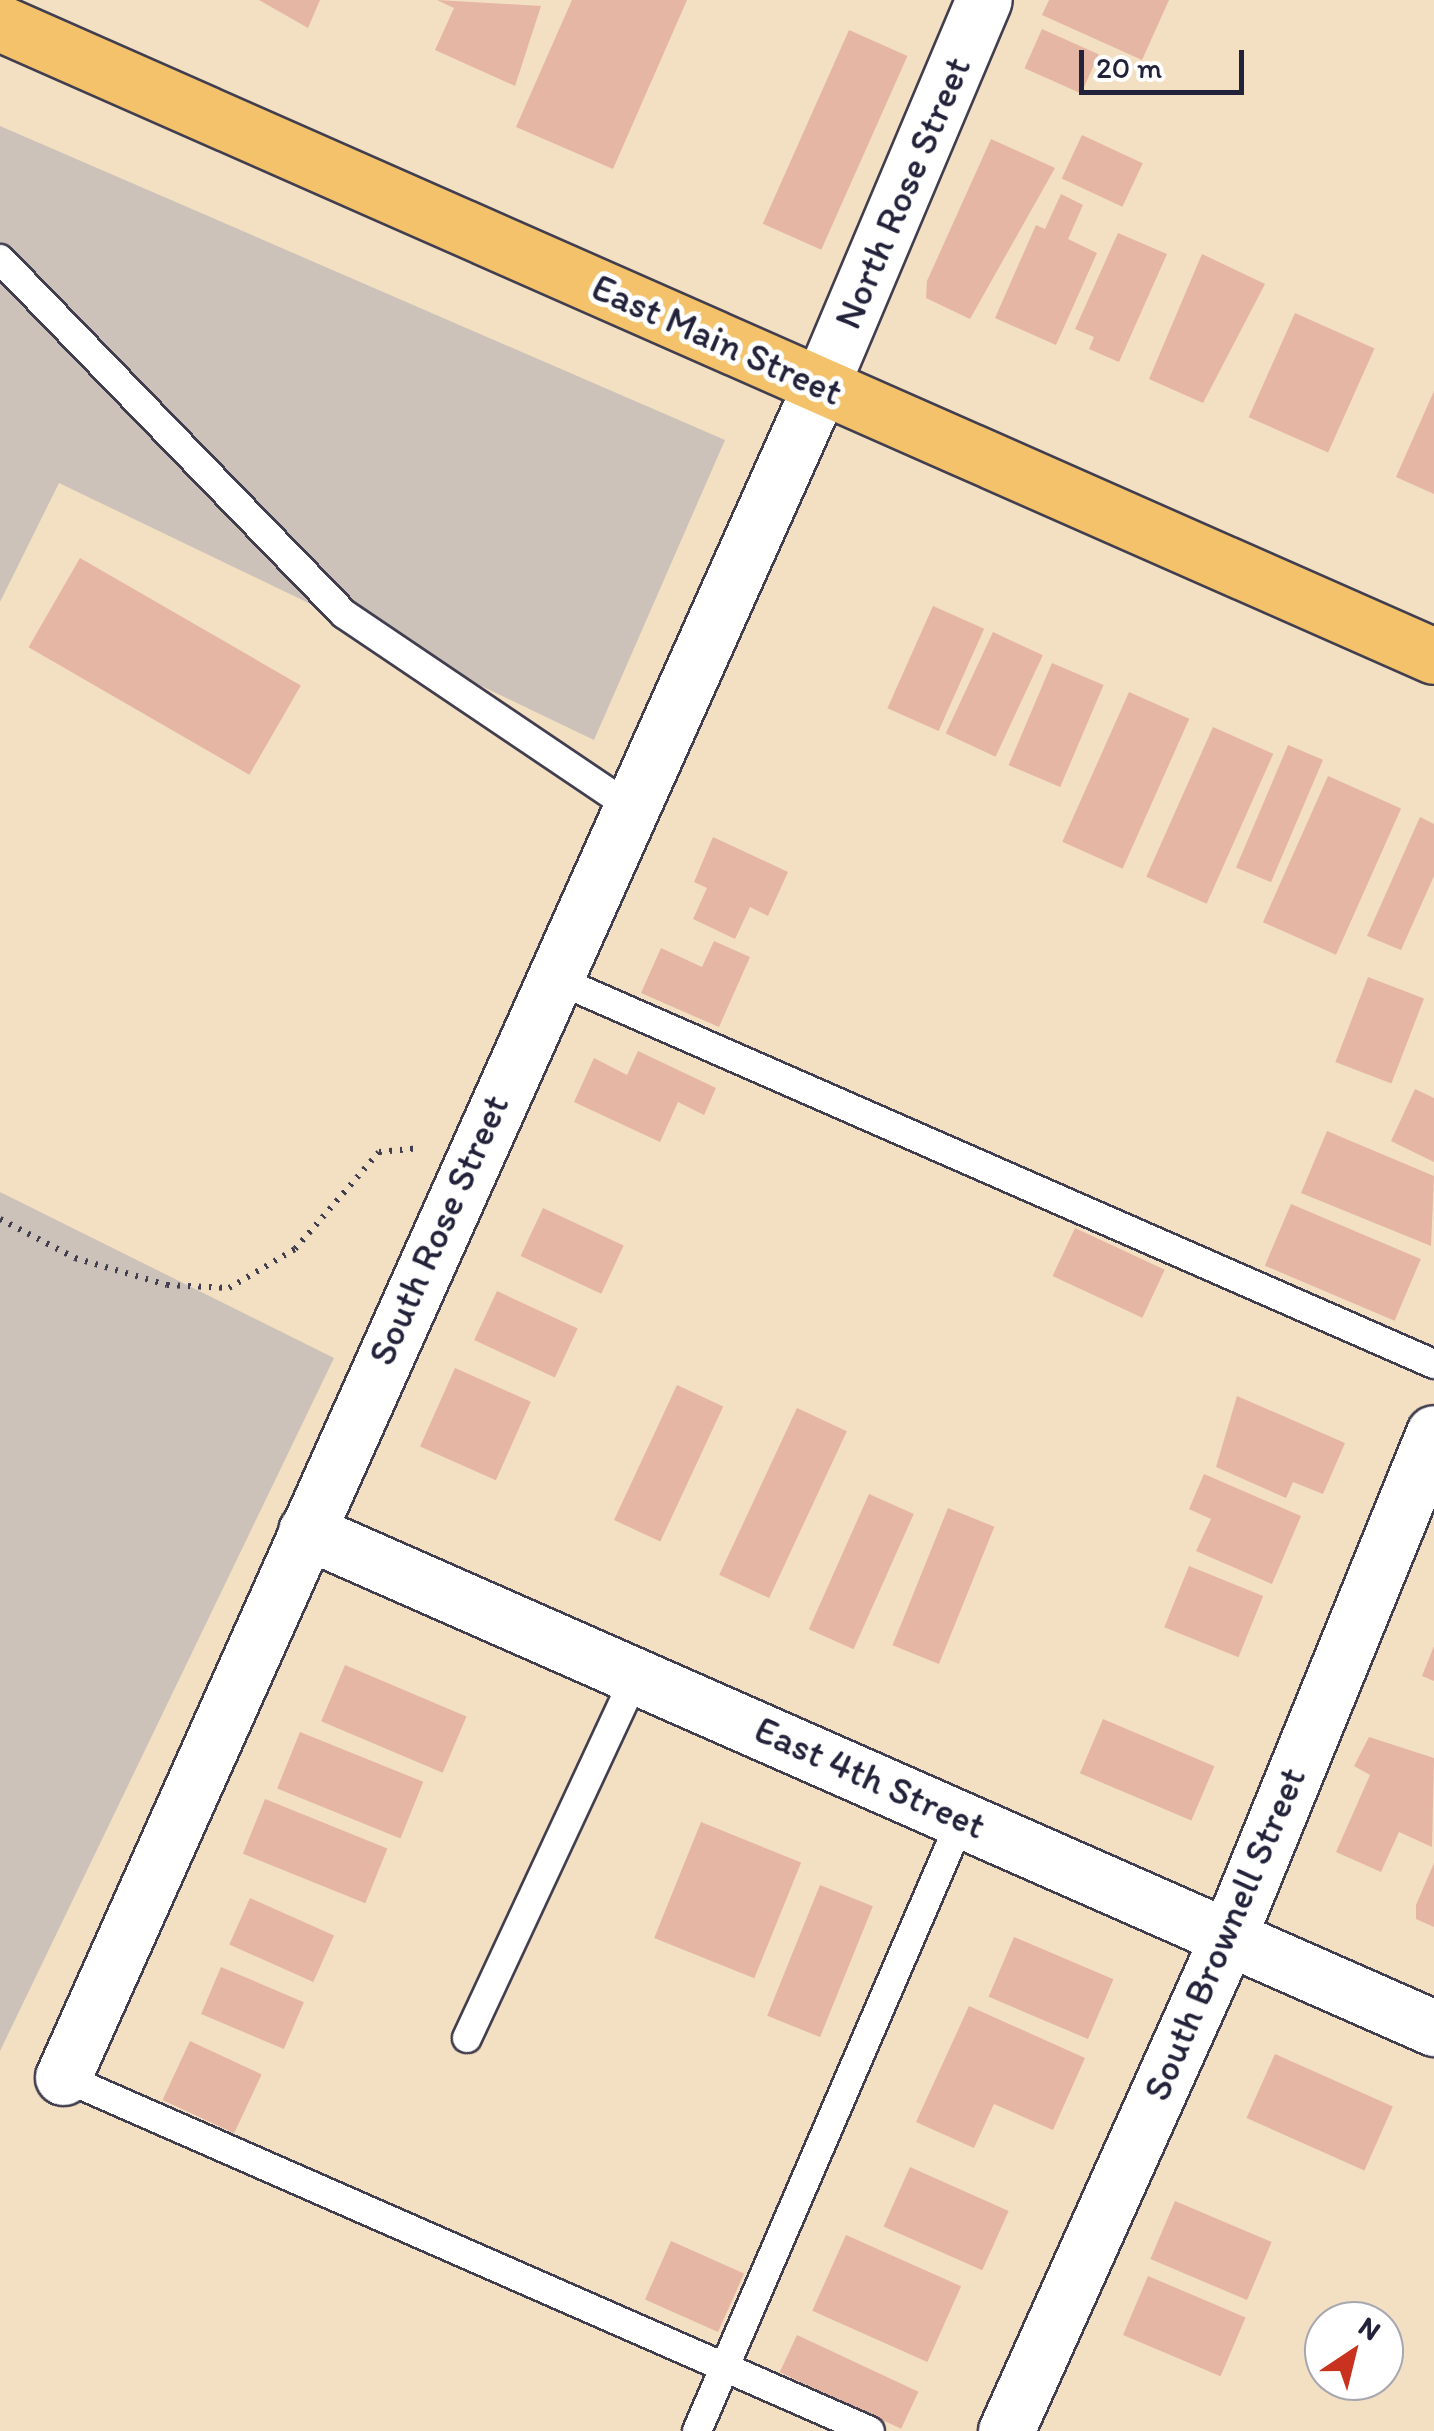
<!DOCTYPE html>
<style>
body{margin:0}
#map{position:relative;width:1434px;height:2431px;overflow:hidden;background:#f3dfc2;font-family:Itim,sans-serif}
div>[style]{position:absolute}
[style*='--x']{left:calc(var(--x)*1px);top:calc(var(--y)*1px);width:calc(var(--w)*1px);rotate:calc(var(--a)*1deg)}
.industrial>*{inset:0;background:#ccc2b9}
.building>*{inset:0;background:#e6b6a4;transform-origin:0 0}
.path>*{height:6px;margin-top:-3px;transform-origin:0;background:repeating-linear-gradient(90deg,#413e4f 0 2.5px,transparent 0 10.5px)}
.roads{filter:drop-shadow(2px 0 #413e4f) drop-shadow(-2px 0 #413e4f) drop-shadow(0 2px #413e4f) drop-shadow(0 -2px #413e4f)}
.lane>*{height:28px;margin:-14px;padding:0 14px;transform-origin:14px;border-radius:14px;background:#fff}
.street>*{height:55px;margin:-27.5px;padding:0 27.5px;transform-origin:27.5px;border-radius:27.5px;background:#fff}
.primary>*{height:55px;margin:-27.5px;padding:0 27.5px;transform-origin:27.5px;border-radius:27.5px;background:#f3c26a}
span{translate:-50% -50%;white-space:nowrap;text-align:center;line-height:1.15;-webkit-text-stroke:10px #fff;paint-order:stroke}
.street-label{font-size:38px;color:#22223b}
.north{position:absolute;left:1304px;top:2301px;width:100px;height:100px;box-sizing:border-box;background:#fff;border:2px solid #a7a7b1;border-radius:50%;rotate:35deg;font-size:28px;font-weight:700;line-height:40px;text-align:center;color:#22223b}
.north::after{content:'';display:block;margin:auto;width:35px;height:45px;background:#c8321e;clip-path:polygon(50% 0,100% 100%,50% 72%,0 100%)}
.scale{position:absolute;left:1079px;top:50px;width:165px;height:45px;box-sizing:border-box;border:5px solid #22223b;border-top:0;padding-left:12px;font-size:30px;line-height:35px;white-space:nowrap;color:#22223b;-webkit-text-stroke:8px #fff;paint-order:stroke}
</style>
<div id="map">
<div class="industrial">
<div style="clip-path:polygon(0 126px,725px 440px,594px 740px,59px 483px,0 602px)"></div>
<div style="clip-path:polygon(0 1192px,334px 1358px,0 2051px)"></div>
</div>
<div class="building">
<div style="clip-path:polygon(259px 0,320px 0,308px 28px)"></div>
<div style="clip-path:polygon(437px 0,541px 6px,515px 86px,435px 50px,454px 8px)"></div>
<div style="clip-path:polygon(572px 0,687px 0,613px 169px,516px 127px)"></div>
<div style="clip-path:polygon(1049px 0,1169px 0,1142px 60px,1042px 15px)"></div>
<div style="left:1042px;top:29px;width:62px;height:43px;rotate:24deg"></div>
<div style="left:849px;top:30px;width:64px;height:212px;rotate:24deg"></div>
<div style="left:1082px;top:135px;width:67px;height:48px;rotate:25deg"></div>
<div style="clip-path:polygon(991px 139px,1055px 168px,970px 319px,926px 298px,927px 281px)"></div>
<div style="clip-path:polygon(1061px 194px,1083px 205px,1068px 239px,1097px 253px,1056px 345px,995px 318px,1036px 225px,1045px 229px)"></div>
<div style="clip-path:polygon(1118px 233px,1167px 254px,1119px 362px,1089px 349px,1094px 337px,1075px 329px)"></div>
<div style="clip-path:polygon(1202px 254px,1265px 284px,1203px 403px,1149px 379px)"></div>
<div style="left:1295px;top:313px;width:87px;height:114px;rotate:24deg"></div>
<div style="clip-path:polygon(1434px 391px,1434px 494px,1396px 477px)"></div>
<div style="left:80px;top:558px;width:255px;height:103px;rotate:30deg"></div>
<div style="left:933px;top:606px;width:56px;height:112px;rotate:24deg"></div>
<div style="left:993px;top:632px;width:55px;height:112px;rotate:25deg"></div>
<div style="left:1052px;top:663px;width:56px;height:111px;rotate:23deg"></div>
<div style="left:1129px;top:692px;width:66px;height:164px;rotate:24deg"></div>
<div style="left:1213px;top:727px;width:66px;height:164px;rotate:24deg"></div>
<div style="left:1288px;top:745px;width:38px;height:133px;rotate:23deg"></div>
<div style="left:1328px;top:776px;width:80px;height:160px;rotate:24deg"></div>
<div style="clip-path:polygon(1420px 817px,1434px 824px,1434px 876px,1401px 950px,1367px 936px)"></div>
<div style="clip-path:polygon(713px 837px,788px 872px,768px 916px,750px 907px,735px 939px,693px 919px,707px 888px,694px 882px)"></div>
<div style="clip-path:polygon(714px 941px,750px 957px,719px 1027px,641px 993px,661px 948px,702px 967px)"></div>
<div style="left:1368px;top:977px;width:60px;height:91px;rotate:21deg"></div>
<div style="clip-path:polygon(638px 1051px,716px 1088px,704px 1115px,678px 1102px,660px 1142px,574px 1102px,594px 1058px,627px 1075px)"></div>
<div style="clip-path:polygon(1415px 1089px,1434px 1098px,1434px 1162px,1391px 1141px)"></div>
<div style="clip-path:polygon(1327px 1131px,1434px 1176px,1431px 1246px,1301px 1193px)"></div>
<div style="left:1291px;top:1204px;width:141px;height:67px;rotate:23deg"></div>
<div style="left:543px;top:1208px;width:89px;height:53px;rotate:25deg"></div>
<div style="left:1075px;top:1228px;width:99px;height:53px;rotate:25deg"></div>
<div style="left:497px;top:1291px;width:89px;height:54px;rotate:25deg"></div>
<div style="left:455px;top:1368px;width:83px;height:86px;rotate:24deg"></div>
<div style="left:677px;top:1385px;width:51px;height:149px;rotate:25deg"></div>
<div style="clip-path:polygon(1237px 1396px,1345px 1443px,1323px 1494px,1293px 1482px,1286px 1498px,1216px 1467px)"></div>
<div style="left:797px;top:1408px;width:55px;height:184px;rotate:25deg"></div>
<div style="clip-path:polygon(1204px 1474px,1301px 1516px,1272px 1584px,1196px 1551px,1211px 1519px,1189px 1509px)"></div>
<div style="left:869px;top:1494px;width:49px;height:148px;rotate:24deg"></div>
<div style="left:948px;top:1508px;width:50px;height:148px;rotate:22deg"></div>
<div style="left:1189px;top:1566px;width:80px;height:66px;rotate:22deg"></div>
<div style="clip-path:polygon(1434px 1646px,1434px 1681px,1422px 1676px)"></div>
<div style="left:345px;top:1665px;width:132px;height:61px;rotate:23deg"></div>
<div style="left:1103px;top:1719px;width:121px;height:59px;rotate:23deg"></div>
<div style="left:300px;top:1732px;width:133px;height:61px;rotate:22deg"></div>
<div style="clip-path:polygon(1369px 1737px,1434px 1758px,1432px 1847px,1399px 1832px,1381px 1872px,1336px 1852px,1370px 1775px,1354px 1766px)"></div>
<div style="left:265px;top:1799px;width:132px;height:59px;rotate:22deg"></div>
<div style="left:701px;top:1822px;width:108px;height:125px;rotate:22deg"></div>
<div style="clip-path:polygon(1434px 1863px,1434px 1927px,1416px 1919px,1416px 1905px)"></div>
<div style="left:820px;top:1885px;width:57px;height:141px;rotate:22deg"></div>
<div style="left:250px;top:1898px;width:92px;height:51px;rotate:24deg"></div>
<div style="left:1014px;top:1937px;width:108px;height:65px;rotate:23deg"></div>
<div style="left:221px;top:1967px;width:90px;height:51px;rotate:23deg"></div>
<div style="clip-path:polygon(969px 2006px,1085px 2058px,1053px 2130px,994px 2104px,974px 2148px,916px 2122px)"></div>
<div style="left:190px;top:2041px;width:79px;height:65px;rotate:25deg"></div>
<div style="left:1275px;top:2054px;width:129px;height:70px;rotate:24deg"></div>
<div style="left:910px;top:2167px;width:108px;height:65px;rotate:24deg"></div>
<div style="left:1175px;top:2201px;width:105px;height:63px;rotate:23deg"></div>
<div style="left:846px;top:2235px;width:126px;height:83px;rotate:24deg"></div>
<div style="left:671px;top:2241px;width:80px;height:64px;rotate:24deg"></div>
<div style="left:1148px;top:2276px;width:106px;height:64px;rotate:23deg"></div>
<div style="left:797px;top:2335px;width:134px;height:41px;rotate:25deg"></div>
</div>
<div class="path">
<div style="--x:0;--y:1219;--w:85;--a:27.5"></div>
<div style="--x:75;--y:1258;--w:96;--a:16.4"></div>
<div style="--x:167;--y:1285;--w:62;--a:2.8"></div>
<div style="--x:229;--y:1288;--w:77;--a:-30.6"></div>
<div style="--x:295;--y:1249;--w:128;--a:-49.1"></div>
<div style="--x:379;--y:1152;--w:42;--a:-5.4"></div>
</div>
<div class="roads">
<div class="lane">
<div style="--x:0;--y:259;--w:494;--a:45.9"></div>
<div style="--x:344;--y:614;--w:341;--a:34"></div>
<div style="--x:551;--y:977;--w:964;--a:23.67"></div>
<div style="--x:467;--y:2038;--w:400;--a:-65"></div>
<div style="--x:63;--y:2077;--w:881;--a:23.69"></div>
<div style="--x:697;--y:2431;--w:668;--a:-66.62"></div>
</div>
<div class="street">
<div style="--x:306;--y:1531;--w:1233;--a:23.78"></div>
<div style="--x:63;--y:2077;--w:1854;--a:-65.87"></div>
<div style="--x:821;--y:385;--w:418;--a:-67.1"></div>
<div style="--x:1006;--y:2431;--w:544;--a:-65.79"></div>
<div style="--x:1229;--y:1935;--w:542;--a:-67.79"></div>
</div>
<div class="primary">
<div style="--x:0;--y:23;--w:1567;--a:23.82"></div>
</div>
</div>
<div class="street-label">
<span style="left:903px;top:193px;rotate:-67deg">North Rose Street</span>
<span style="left:717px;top:340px;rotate:24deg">East Main Street</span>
<span style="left:439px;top:1230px;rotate:-66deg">South Rose Street</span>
<span style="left:870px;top:1778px;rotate:24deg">East 4th Street</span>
<span style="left:1225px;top:1934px;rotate:-67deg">South Brownell Street</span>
</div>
<div class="north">N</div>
<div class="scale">20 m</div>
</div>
